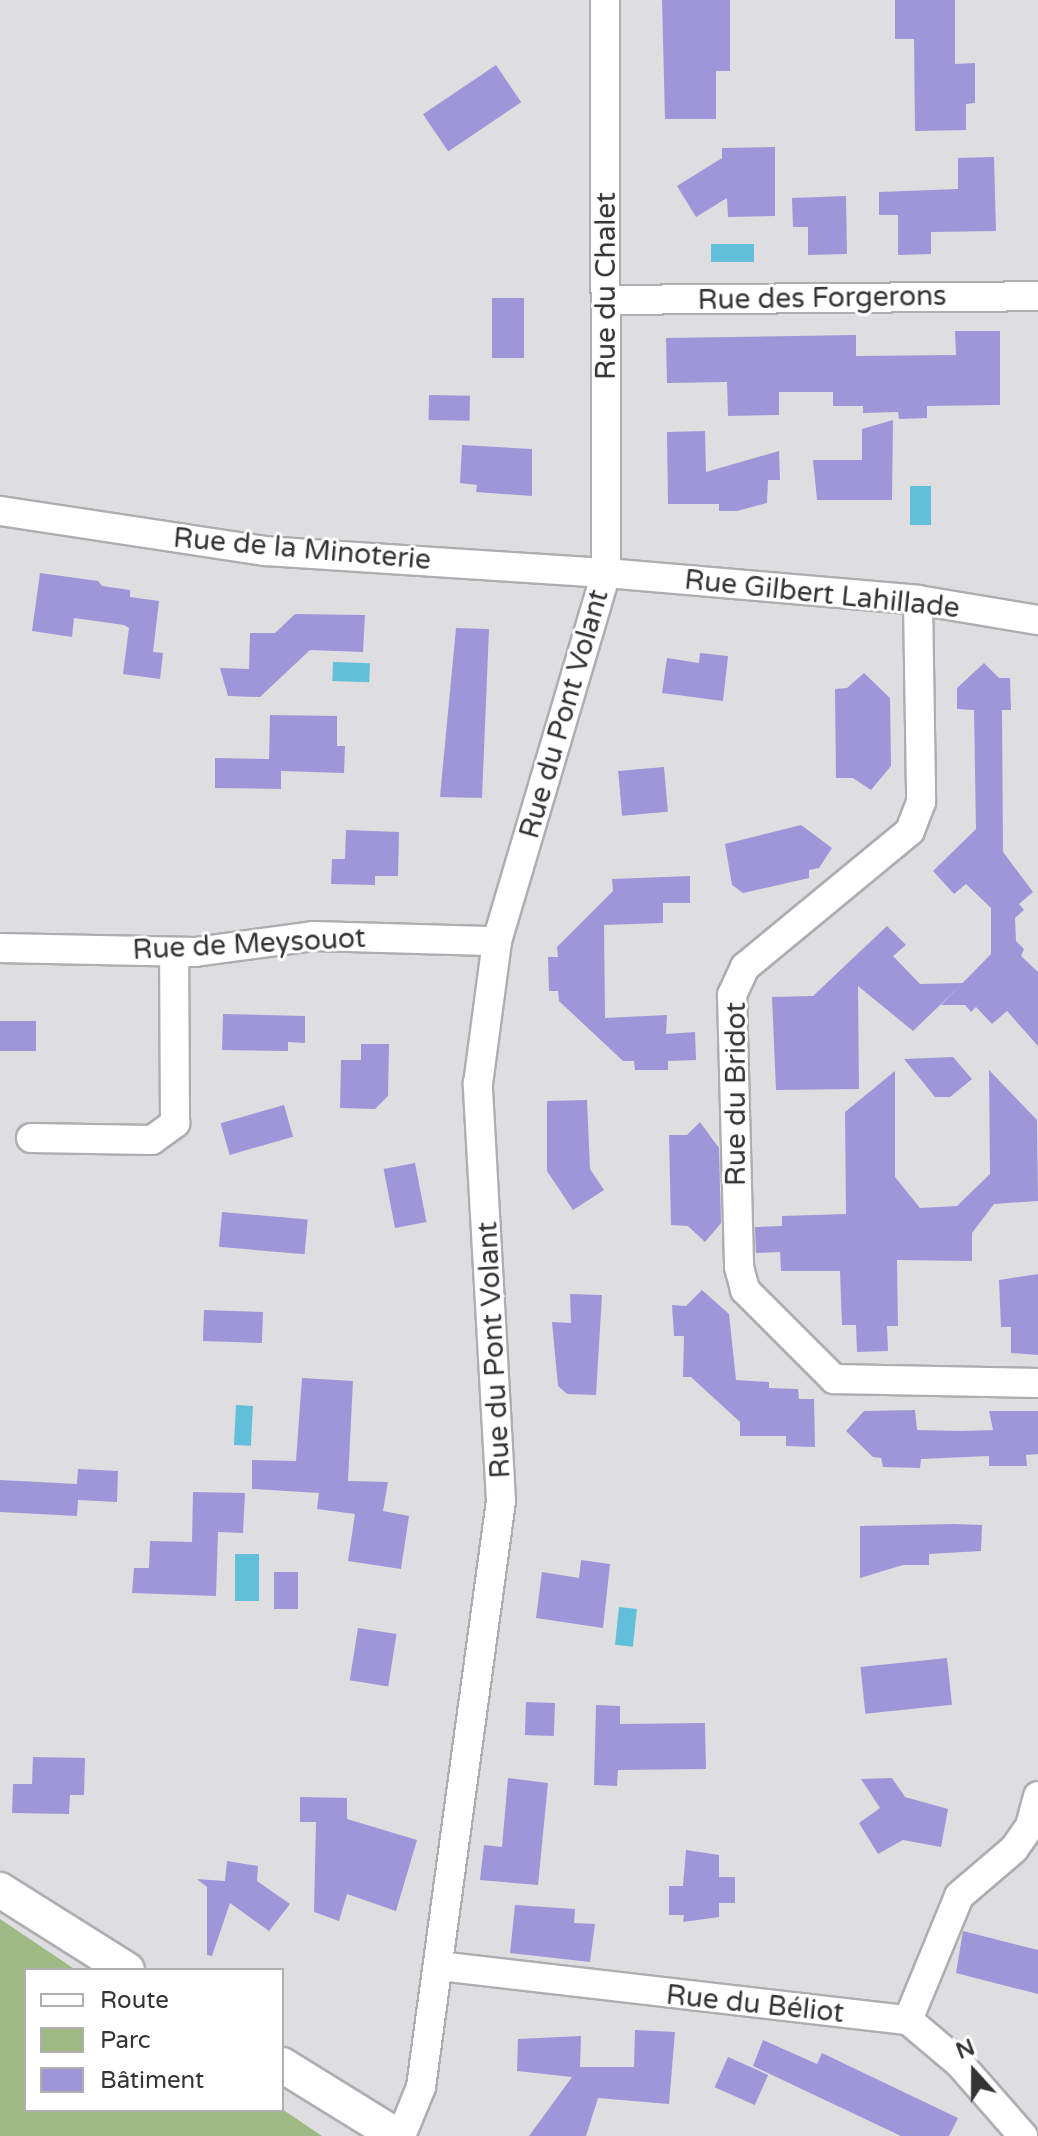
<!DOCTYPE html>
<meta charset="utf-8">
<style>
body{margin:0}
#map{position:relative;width:1038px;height:2136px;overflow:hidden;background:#dedee0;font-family:"Varela Round",sans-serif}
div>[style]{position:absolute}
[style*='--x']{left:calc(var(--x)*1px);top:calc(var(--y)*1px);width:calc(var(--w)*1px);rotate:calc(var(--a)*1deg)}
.green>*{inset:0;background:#9eb983}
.water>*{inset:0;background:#61bfda;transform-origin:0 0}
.building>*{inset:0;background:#9e96d9;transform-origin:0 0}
.roads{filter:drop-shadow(2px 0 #aeaeb0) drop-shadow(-2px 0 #aeaeb0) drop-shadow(0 2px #aeaeb0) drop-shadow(0 -2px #aeaeb0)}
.minor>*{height:28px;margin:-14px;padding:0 14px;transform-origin:14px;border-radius:14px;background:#fff}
.tertiary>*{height:34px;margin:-17px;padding:0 17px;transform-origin:17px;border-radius:17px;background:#fff}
span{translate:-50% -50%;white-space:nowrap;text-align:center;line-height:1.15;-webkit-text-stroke:6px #fff;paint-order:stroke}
.street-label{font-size:28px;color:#343434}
.legend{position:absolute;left:24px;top:1968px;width:260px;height:144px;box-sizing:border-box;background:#fff;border:2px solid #aeaeae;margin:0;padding:10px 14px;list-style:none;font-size:24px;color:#343434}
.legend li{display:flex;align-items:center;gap:16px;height:40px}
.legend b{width:40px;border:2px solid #aeaeae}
.north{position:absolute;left:934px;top:2032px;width:80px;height:80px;-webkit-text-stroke:6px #fff;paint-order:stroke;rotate:339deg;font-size:22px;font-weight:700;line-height:32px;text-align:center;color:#343434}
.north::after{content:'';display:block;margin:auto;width:28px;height:36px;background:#343434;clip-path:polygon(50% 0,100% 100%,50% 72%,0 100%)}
</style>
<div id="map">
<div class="green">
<div style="clip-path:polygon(0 1919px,76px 1970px,26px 1970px,26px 2110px,282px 2109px,322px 2136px,0 2136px)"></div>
</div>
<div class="water">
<div style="left:754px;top:244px;width:18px;height:43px;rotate:90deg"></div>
<div style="left:910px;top:486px;width:21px;height:39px"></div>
<div style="left:333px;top:662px;width:37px;height:19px;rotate:2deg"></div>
<div style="left:236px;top:1405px;width:17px;height:40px;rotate:3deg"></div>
<div style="left:235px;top:1554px;width:24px;height:47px"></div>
<div style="left:619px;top:1607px;width:18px;height:38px;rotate:6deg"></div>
</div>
<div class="building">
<div style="clip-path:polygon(662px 0,730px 0,730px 71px,716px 71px,716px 119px,665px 119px)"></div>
<div style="clip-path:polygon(895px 0,955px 0,955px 64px,975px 63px,975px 103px,966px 104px,966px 130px,915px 131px,914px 39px,895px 39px)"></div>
<div style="left:496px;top:65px;width:45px;height:88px;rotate:56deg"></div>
<div style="clip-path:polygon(775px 147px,775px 216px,728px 217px,727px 198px,696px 217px,677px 186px,722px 158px,722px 148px)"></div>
<div style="clip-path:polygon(994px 157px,996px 231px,931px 232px,931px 254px,898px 255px,898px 215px,879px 215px,879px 192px,958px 189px,958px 158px)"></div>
<div style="clip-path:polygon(846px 196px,847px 254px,808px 255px,808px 227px,793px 227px,792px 198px)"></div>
<div style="left:492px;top:298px;width:32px;height:60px"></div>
<div style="clip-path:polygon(955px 331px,1000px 331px,1000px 405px,927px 406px,927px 418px,899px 419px,898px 412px,863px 413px,863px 406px,833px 406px,833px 392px,779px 392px,779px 415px,728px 416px,727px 382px,667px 383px,666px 338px,856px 335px,856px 356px,956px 355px)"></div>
<div style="left:429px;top:395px;width:41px;height:25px;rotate:1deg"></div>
<div style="clip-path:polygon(893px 420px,892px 500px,817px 500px,813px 460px,862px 460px,862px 429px)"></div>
<div style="clip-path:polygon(705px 431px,706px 472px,779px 451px,780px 480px,768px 480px,767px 503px,737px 511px,719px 511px,719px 504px,668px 504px,667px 432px)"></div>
<div style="clip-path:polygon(462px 445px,532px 449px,532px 496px,476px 492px,477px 485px,460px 483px)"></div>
<div style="clip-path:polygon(40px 573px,98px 581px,102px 586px,130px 590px,130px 597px,159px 601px,153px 652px,163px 653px,160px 679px,123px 674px,129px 628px,124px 625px,74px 618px,72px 637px,32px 631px)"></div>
<div style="clip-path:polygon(295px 614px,365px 615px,363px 652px,310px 650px,260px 697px,228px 696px,220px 668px,249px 669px,250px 633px,275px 633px)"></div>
<div style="clip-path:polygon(456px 628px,489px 629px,482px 798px,440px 797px)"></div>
<div style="clip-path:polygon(700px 653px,728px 656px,723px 701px,662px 693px,667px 658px,699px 663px)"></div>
<div style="clip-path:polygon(984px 663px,999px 678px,1010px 678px,1011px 710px,1002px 710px,1003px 852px,1033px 892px,1019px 904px,1024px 910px,1015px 918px,1016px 941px,1024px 949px,1021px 956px,1038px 972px,1038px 1046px,1007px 1011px,992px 1024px,976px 1007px,971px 1012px,965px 1005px,941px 1005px,991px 954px,991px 908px,966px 884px,954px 894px,933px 871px,976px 829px,974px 710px,957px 709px,957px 688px)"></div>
<div style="clip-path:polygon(864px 673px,890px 698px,891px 766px,871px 790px,853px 778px,836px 778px,835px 689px,847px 688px)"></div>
<div style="clip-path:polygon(270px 715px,337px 716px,337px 746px,345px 746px,344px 773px,281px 771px,281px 789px,215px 788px,215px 758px,269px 759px)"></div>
<div style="left:664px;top:767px;width:45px;height:46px;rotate:85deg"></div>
<div style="clip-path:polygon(801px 825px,832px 848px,819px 868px,809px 870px,809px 878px,743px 893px,732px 885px,725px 844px)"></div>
<div style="clip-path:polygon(346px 830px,399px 832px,398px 876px,375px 876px,375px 885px,331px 884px,332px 859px,345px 859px)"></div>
<div style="clip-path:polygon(690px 876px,690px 903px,663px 903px,663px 923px,604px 925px,605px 1018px,667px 1015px,666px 1034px,695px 1032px,696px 1060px,668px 1061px,668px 1070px,635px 1070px,634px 1061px,623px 1061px,559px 1001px,558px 991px,549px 991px,548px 957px,558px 957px,557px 947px,613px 891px,612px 879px)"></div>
<div style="clip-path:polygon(887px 926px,906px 945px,893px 956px,920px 984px,963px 983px,913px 1031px,858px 986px,859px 1089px,776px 1090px,772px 997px,813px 996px)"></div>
<div style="clip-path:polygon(223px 1014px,305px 1016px,305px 1043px,288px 1042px,288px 1051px,222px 1050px)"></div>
<div style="left:0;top:1021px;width:36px;height:30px"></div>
<div style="clip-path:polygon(361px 1044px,389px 1044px,388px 1096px,375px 1109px,340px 1108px,341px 1060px,361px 1060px)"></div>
<div style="clip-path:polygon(953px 1057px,972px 1079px,950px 1097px,935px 1097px,904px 1059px)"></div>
<div style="clip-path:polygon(989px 1070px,1037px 1120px,1038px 1201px,994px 1204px,972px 1233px,972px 1261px,897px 1260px,898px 1326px,887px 1326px,888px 1351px,857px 1352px,856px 1325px,842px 1325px,840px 1271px,781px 1271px,780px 1252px,756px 1253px,755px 1227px,782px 1226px,782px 1216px,846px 1214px,845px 1112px,895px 1071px,895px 1177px,920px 1208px,957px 1206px,990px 1174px)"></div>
<div style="clip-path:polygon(587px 1100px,590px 1169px,604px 1190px,573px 1210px,547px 1171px,547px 1101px)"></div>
<div style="left:284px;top:1105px;width:33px;height:66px;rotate:74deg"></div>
<div style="clip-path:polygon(700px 1122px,719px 1148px,721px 1223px,705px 1242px,688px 1226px,671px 1225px,669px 1135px,687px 1135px)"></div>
<div style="left:415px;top:1163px;width:60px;height:32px;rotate:79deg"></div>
<div style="left:222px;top:1212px;width:86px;height:35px;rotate:5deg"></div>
<div style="clip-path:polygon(1038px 1274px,1038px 1355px,1011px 1353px,1011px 1327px,1001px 1327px,999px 1280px)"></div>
<div style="clip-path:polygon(702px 1290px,729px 1314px,736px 1380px,769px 1382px,769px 1388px,798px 1389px,799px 1399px,814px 1399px,815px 1447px,786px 1446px,786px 1436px,740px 1436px,740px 1422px,691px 1377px,683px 1377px,684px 1336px,674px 1336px,672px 1305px,686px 1306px)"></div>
<div style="clip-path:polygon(570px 1294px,602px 1295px,596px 1395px,567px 1394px,558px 1386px,552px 1322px,571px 1323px)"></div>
<div style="left:204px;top:1310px;width:59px;height:31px;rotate:2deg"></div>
<div style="clip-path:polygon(302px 1378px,353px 1381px,348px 1481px,388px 1482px,383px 1511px,409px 1516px,401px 1569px,348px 1561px,355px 1514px,317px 1509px,319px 1493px,252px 1489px,252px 1460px,296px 1461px)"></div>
<div style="clip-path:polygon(915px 1410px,917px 1430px,961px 1431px,993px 1430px,989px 1411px,1038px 1411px,1038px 1454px,1026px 1455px,1027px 1466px,989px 1466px,989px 1456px,921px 1459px,920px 1468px,883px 1467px,881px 1458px,873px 1457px,846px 1431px,864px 1411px)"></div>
<div style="clip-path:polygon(78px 1469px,118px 1471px,117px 1502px,78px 1500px,77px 1516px,0 1512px,0 1480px,77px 1484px)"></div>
<div style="clip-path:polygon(193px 1492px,245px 1493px,243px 1533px,218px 1532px,216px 1596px,132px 1593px,134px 1568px,149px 1568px,150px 1541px,192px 1542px)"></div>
<div style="clip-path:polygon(954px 1524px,982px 1525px,981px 1551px,929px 1554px,929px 1565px,903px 1565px,860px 1578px,860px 1526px)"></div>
<div style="clip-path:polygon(581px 1560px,610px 1564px,603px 1628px,536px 1618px,542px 1572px,579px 1578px)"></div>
<div style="left:274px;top:1572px;width:24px;height:37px"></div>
<div style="left:358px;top:1628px;width:39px;height:53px;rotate:9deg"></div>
<div style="left:947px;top:1658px;width:47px;height:87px;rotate:84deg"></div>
<div style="left:526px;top:1702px;width:29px;height:33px;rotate:2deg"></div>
<div style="clip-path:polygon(596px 1705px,620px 1706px,620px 1724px,705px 1723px,706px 1769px,618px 1770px,617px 1786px,594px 1785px)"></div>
<div style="clip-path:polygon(33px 1757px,85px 1758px,84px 1795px,70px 1795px,69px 1814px,12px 1813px,13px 1784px,32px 1784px)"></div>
<div style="clip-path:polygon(508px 1778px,548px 1783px,538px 1885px,480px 1880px,484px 1845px,502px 1847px)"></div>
<div style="clip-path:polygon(892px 1778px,905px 1797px,948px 1809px,941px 1847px,903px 1840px,878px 1854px,859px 1823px,880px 1808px,861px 1779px)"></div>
<div style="clip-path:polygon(300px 1797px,347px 1798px,347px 1819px,417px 1840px,396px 1911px,347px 1894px,339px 1921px,314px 1912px,316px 1822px,300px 1822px)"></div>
<div style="clip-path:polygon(686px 1850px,719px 1855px,719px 1877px,735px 1877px,735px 1903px,719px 1903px,719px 1917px,683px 1922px,684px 1915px,669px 1915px,669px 1886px,683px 1886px)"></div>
<div style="clip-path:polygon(227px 1861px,258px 1866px,257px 1881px,290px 1904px,269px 1931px,230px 1903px,212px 1956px,207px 1955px,207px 1887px,197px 1879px,225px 1881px)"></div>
<div style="clip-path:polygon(515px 1905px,575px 1909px,574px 1923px,595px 1924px,590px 1962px,510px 1953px)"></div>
<div style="clip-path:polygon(963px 1931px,1038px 1950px,1038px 1994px,956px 1973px)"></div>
<div style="clip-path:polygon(635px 2030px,675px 2032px,669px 2104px,598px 2098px,586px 2136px,529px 2136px,572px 2077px,517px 2071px,518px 2039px,581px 2036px,580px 2067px,634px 2067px)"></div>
<div style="clip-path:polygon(763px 2040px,817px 2064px,822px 2053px,958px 2118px,949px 2136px,901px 2136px,753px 2066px)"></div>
<div style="left:728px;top:2057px;width:44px;height:33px;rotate:24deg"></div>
</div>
<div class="roads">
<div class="minor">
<div style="--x:606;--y:300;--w:432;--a:-0.5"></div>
<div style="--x:0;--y:511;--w:268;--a:8.6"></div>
<div style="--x:265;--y:551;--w:342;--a:3.7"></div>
<div style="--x:606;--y:573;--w:313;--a:4.9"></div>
<div style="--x:918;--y:600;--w:122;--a:9.5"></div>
<div style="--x:918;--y:600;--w:202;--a:89.1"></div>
<div style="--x:921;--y:802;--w:31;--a:111"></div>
<div style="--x:910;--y:831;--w:214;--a:140.5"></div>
<div style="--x:745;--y:967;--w:31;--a:115"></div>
<div style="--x:732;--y:995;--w:272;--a:88.5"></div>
<div style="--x:739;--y:1267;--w:24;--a:75"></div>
<div style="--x:745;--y:1290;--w:126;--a:45"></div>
<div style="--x:834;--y:1379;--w:204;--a:1.1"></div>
<div style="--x:0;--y:948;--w:195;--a:1.2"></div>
<div style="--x:195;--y:952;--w:119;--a:-7.7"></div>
<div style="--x:313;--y:936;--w:184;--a:1.6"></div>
<div style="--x:31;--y:1138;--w:121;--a:0.9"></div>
<div style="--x:152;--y:1140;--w:29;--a:-36"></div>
<div style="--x:175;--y:1123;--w:171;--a:-90.3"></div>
<div style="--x:439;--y:1966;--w:472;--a:6.6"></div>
<div style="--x:908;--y:2020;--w:68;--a:40.2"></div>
<div style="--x:960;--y:2064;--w:96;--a:48.8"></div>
<div style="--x:908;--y:2020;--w:134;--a:-67.6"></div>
<div style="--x:959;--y:1896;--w:72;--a:-40.5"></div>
<div style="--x:1014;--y:1849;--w:28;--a:-55"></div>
<div style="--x:1030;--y:1826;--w:31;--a:-75"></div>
<div style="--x:401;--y:2136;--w:53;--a:-67.8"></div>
<div style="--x:421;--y:2087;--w:591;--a:-82.23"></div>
<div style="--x:501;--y:1501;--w:418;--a:-93.2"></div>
<div style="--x:478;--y:1084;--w:144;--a:-82.4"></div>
<div style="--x:497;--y:941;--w:384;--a:-73.5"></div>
<div style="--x:606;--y:573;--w:573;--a:-90.1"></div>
</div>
<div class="tertiary">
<div style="--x:0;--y:1890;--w:150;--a:32.2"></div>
<div style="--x:282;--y:2065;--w:135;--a:31.7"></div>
</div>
</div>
<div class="street-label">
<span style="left:606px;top:286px;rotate:-90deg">Rue du Chalet</span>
<span style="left:822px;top:298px;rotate:-1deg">Rue des Forgerons</span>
<span style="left:302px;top:549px;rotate:5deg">Rue de la Minoterie</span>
<span style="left:822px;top:594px;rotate:6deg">Rue Gilbert Lahillade</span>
<span style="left:564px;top:714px;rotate:-74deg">Rue du Pont Volant</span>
<span style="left:249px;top:944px;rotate:-3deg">Rue de Meysouot</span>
<span style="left:736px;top:1094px;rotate:-90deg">Rue du Bridot</span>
<span style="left:494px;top:1350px;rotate:-93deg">Rue du Pont Volant</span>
<span style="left:755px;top:2004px;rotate:6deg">Rue du Béliot</span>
</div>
<ul class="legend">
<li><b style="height:10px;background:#fff"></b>Route</li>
<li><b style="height:22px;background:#9eb983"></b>Parc</li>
<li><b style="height:22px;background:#9e96d9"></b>Bâtiment</li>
</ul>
<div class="north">N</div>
</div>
